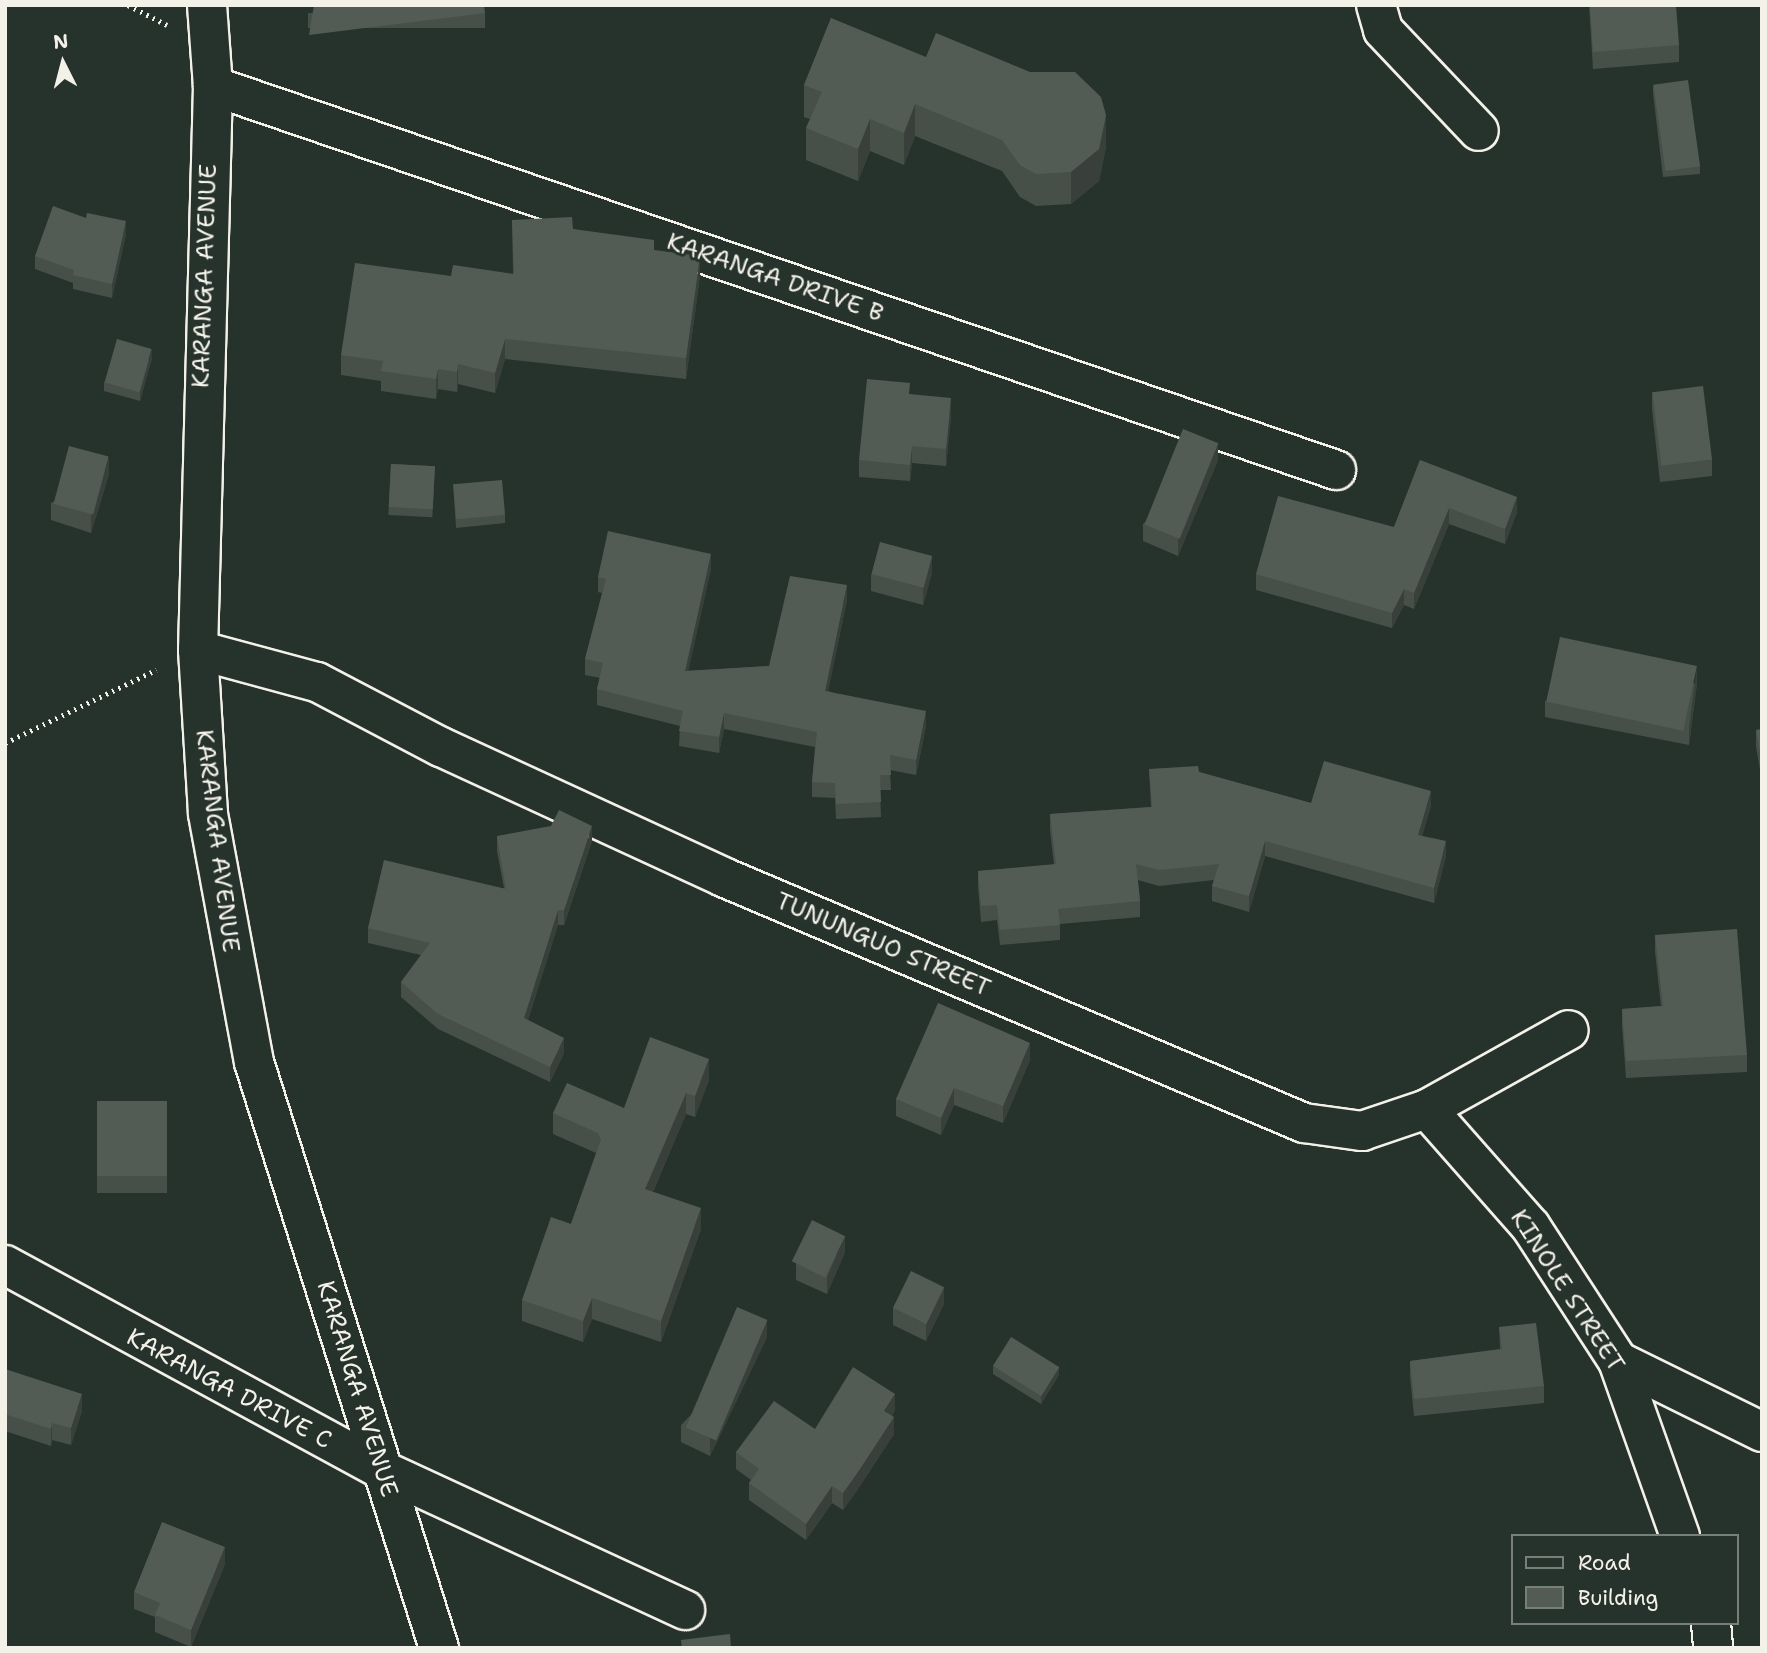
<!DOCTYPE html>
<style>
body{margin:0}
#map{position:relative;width:1767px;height:1653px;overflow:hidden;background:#26332d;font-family:"Shantell Sans",sans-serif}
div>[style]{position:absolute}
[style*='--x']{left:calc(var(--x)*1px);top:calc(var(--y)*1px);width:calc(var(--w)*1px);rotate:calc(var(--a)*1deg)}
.path>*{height:4.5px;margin-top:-2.25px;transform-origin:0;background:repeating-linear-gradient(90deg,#f4f1e8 0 2px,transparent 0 7px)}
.roads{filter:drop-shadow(2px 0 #f4f1e8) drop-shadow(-2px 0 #f4f1e8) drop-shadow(0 2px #f4f1e8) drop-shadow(0 -2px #f4f1e8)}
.minor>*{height:38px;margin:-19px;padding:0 19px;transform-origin:19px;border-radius:19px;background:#26332d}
.wall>*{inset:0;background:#474f49;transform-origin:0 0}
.shaded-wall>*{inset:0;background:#39403c}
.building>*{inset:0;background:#525c55;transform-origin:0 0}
span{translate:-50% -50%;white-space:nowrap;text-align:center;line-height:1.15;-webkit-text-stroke:6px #26332d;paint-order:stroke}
.street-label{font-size:24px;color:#f4f1e8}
.frame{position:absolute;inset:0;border:7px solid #f4f1e8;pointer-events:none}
.legend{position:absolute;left:1511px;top:1534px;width:228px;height:91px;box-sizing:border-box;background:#26332d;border:2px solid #787f78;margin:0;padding:9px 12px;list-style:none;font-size:21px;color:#f4f1e8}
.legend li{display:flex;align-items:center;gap:14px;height:35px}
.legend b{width:35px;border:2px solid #787f78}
.north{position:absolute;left:28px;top:28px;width:70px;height:70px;-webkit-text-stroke:5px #26332d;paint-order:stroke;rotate:354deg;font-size:19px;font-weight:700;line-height:28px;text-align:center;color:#f4f1e8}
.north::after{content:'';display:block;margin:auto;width:24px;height:32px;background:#f4f1e8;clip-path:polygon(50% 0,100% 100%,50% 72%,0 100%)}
</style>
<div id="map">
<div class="path">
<div style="--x:128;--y:5;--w:44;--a:27.1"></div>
<div style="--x:5;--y:743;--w:168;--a:-25.8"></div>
</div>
<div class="roads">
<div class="minor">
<div style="--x:207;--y:5;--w:81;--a:85.8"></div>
<div style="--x:213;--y:86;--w:564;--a:91.52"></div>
<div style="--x:198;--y:650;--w:164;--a:86.5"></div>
<div style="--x:208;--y:814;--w:252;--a:79.5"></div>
<div style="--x:254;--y:1062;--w:615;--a:72.48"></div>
<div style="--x:1376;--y:5;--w:26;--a:74"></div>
<div style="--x:1383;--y:30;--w:139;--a:46.5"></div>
<div style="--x:213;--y:86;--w:1187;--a:18.88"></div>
<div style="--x:198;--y:650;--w:123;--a:15.1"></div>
<div style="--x:317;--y:682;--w:140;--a:27.7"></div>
<div style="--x:441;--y:747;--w:311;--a:24.7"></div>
<div style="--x:723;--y:877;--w:631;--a:22.95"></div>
<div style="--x:1304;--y:1123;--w:59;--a:7.9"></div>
<div style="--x:1362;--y:1131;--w:69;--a:-18.7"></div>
<div style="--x:1427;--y:1109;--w:162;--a:-29.1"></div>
<div style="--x:1427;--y:1109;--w:157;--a:48.6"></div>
<div style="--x:1531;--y:1227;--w:160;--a:57"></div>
<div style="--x:1618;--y:1361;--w:186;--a:70.5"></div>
<div style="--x:5;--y:1265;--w:429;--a:28.5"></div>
<div style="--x:382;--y:1470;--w:334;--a:24.8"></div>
<div style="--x:1618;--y:1361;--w:161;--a:26.2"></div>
<div style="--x:1711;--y:1623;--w:25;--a:85"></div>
</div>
</div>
<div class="wall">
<div style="clip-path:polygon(1589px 5px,1679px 45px,1679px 62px,1593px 69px)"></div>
<div style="left:485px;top:13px;width:15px;height:177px;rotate:90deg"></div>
<div style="clip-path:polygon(831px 18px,1106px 147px,1099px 181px,1071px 204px,1036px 206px,1020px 197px,1002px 171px,915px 136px,904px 165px,870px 151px,858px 181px,806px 160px,806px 128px,810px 119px,804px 117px,804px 85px)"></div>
<div style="clip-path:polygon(1653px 85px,1700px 166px,1700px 174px,1663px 177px,1653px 93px)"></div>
<div style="clip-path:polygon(86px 218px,126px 234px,112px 298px,73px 289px,73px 283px,35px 269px,35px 256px)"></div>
<div style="clip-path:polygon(512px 220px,573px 229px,654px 250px,700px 276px,686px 379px,505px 359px,495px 393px,458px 384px,457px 392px,438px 389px,436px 399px,381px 391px,381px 381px,341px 375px,341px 355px,451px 276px,513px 274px)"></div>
<div style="clip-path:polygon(152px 358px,140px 401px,104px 391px,104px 382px)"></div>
<div style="clip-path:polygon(1652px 392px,1712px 459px,1712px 476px,1660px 482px,1652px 409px)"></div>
<div style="clip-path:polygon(910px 394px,951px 415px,946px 466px,912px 463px,910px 481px,859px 477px,859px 460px)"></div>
<div style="clip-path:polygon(1218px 460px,1178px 556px,1143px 541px,1143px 524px)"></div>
<div style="clip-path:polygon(1420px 460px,1517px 512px,1505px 544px,1449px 524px,1414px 609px,1404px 605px,1392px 628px,1256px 590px,1256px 574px,1394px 527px)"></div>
<div style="left:391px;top:464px;width:44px;height:51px;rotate:3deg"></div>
<div style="clip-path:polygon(109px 474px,91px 533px,51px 520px,51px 503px)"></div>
<div style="clip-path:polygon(453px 484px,505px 515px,505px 523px,456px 528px)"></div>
<div style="clip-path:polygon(711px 569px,688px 671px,769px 666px,847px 600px,828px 691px,926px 726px,916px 775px,890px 770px,891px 790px,880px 790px,881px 817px,836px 819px,835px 798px,812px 797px,812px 782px,815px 747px,724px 729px,719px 753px,679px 746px,680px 726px,597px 705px,597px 689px,600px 678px,585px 675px,585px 659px,602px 593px,598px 592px,598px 577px)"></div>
<div style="clip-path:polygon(932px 573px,923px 605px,871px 591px,871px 574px)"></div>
<div style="clip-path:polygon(1697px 683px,1689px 745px,1545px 717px,1545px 701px)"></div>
<div style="clip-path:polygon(1762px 729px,1762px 781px,1756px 747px,1756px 730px)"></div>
<div style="clip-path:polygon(1149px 769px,1199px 772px,1311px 803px,1431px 806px,1422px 836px,1446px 856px,1434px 903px,1265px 856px,1249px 912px,1212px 901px,1212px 886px,1214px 880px,1159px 886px,1138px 880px,1140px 901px,1140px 917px,1060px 924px,1060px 940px,1000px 945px,997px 920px,981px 922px,978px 887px,978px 871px,1054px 865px,1050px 830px,1050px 814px,1151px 807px)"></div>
<div style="clip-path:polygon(497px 836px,592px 841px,564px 925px,558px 925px,528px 1020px,564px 1053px,550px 1082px,438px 1029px,401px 997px,401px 982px,421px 955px,368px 943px,368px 928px,504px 888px,497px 851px)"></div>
<div style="clip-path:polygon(1655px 935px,1747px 1055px,1747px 1072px,1626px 1078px,1622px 1026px,1622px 1009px,1661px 1006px,1655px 952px)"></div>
<div style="clip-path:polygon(1030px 1060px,1003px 1123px,954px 1105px,941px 1135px,896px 1116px,896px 1099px)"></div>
<div style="clip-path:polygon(709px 1080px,695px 1117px,686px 1114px,653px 1192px,701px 1229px,661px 1342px,592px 1319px,583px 1342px,522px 1321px,522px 1300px,571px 1224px,596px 1153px,553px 1134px,553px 1113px,624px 1108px)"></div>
<div style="left:97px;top:1101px;width:70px;height:92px"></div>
<div style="clip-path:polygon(845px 1252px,827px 1294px,796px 1280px,796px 1263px)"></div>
<div style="clip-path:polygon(944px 1304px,926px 1341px,893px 1325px,893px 1308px)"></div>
<div style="clip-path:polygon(1499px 1327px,1544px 1386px,1544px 1403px,1414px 1416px,1410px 1377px,1410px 1361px,1500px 1349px)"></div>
<div style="clip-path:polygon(767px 1337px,710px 1456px,681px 1442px,681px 1425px)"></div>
<div style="clip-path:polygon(993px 1366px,1059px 1375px,1041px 1404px,993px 1374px)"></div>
<div style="clip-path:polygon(5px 1369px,82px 1411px,71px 1445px,52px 1440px,51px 1446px,5px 1431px)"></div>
<div style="clip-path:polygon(895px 1410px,892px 1416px,894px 1434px,858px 1489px,843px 1510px,832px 1503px,806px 1540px,749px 1500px,749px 1483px,751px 1480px,736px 1469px,736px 1452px,815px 1429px)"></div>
<div style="clip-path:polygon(225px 1564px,191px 1647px,155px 1632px,155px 1617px,134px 1609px,134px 1592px)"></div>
</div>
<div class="shaded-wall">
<div style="clip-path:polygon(915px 104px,915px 136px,904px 165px,904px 133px)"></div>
<div style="clip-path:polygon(1106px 115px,1106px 147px,1099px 181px,1071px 204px,1071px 172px)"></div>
<div style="clip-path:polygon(870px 119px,870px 151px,858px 181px,858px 149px)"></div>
<div style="clip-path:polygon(126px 221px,126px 234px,112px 298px,112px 284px)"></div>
<div style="clip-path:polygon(700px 256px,700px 276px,686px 379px,686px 358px)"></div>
<div style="clip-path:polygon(505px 339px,505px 359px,495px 393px,495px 373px)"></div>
<div style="clip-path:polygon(152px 349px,152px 358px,140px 401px,140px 393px)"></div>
<div style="clip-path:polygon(458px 364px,458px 384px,457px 392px,457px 372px)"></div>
<div style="clip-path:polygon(438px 369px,438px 389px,436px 399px,436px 379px)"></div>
<div style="clip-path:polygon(951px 398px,951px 415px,946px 466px,946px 449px)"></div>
<div style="clip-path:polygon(1218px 443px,1218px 460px,1178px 556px,1178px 539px)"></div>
<div style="clip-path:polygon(912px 446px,912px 463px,910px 481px,910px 465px)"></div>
<div style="clip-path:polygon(109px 457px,109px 474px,91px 533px,91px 516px)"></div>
<div style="clip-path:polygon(1517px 497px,1517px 512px,1505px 544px,1505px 529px)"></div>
<div style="clip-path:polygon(1449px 508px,1449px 524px,1414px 609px,1414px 593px)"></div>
<div style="clip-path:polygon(711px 554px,711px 569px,685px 686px,685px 671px)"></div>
<div style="clip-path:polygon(932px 556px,932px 573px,923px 605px,923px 588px)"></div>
<div style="clip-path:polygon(847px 585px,847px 600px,825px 706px,825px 691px)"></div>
<div style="clip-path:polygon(1404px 589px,1404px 605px,1392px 628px,1392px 613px)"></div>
<div style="clip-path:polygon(1697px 666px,1697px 683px,1689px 745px,1689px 728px)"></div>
<div style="clip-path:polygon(926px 711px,926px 726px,916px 775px,916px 760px)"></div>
<div style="clip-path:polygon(724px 713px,724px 729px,719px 753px,719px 737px)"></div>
<div style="clip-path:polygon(1431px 791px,1431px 806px,1418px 850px,1418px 835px)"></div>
<div style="clip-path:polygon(592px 826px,592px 841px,564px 925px,564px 910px)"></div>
<div style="clip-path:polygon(1265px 841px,1265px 856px,1249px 912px,1249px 896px)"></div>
<div style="clip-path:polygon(1446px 841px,1446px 856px,1434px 903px,1434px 888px)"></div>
<div style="clip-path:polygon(558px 910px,558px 925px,524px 1033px,524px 1018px)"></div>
<div style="clip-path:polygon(564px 1038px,564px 1053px,550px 1082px,550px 1067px)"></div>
<div style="clip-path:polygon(1030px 1043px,1030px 1060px,1003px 1123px,1003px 1106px)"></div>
<div style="clip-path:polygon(709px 1059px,709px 1080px,695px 1117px,695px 1096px)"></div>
<div style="clip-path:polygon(954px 1088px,954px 1105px,941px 1135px,941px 1118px)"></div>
<div style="clip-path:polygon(686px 1093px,686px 1114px,645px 1210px,645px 1189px)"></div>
<div style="clip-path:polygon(701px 1208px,701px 1229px,661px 1342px,661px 1321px)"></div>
<div style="clip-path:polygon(845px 1236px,845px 1252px,827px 1294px,827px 1277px)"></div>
<div style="clip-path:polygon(944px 1287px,944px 1304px,926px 1341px,926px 1324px)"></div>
<div style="clip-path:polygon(592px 1298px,592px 1319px,583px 1342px,583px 1321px)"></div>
<div style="clip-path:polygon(767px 1320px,767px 1337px,710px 1456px,710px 1439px)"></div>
<div style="clip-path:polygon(1059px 1367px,1059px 1375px,1041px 1404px,1041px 1395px)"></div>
<div style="clip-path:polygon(82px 1394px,82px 1411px,71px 1445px,71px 1428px)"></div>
<div style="clip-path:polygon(895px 1394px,895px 1410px,884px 1428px,884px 1411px)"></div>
<div style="clip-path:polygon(894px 1417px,894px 1434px,858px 1489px,843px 1510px,843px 1493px)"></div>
<div style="clip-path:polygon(52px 1423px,52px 1440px,51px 1446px,51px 1429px)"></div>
<div style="clip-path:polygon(832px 1486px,832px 1503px,806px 1540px,806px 1524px)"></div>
<div style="clip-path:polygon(225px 1547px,225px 1564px,191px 1647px,191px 1630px)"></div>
</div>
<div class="building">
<div style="clip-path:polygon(314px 5px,484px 5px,485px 13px,309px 35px)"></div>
<div style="clip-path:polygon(1590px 5px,1676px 5px,1679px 45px,1593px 52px)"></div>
<div style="clip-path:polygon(831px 18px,926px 57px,936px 33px,1030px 72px,1075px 72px,1101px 97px,1106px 115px,1099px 149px,1071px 172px,1036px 174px,1020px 165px,1002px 140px,915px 104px,904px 133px,870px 119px,858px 149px,806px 128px,822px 92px,804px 85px)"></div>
<div style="left:1688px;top:80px;width:87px;height:35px;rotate:82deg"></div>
<div style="clip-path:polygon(53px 206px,86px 218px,87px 213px,126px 221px,112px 284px,73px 275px,74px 270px,35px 256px)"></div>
<div style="clip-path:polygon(572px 217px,573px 229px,654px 240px,654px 250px,700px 256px,686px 358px,505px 339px,495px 373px,458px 364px,457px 372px,438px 369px,436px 379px,381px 371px,383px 361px,341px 355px,355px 263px,451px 276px,453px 265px,514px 274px,512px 220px)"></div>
<div style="left:117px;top:339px;width:36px;height:45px;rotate:16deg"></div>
<div style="clip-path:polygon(867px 379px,910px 383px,909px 394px,951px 398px,946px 449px,912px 446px,910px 465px,859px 460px)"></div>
<div style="left:1703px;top:386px;width:74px;height:51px;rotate:83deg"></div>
<div style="left:1183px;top:429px;width:38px;height:103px;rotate:22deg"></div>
<div style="left:69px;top:446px;width:41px;height:60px;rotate:15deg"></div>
<div style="clip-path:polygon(1420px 460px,1517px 497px,1505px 529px,1449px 508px,1414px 593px,1404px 589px,1392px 613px,1256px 574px,1278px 496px,1394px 527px)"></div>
<div style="left:391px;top:464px;width:44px;height:43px;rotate:3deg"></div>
<div style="left:502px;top:480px;width:35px;height:49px;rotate:85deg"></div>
<div style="clip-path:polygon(608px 531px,711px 554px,685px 671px,769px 666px,790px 576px,847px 585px,825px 691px,926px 711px,916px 760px,890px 755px,891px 775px,880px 775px,881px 802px,836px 804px,835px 783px,812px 782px,817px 732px,724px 713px,719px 737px,679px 731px,683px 711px,597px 689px,603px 663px,585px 659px,606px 579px,598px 577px)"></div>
<div style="left:880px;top:542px;width:54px;height:33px;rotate:15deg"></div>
<div style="left:1560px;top:637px;width:140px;height:66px;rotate:12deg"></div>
<div style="clip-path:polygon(1762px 729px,1762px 764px,1756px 730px)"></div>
<div style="clip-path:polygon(1324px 761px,1431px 791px,1418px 835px,1446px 841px,1434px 888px,1265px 841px,1249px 896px,1212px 886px,1219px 864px,1159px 870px,1136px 864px,1140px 901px,1058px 909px,1060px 925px,1000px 930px,997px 905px,981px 906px,978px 871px,1056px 864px,1050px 814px,1152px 807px,1149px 769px,1198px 766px,1199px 772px,1311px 803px)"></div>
<div style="clip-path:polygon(559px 810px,592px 826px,564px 910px,558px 910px,524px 1018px,564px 1038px,550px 1067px,438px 1014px,401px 982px,430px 943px,368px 928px,384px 860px,506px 889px,497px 836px,551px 826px)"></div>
<div style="clip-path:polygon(1737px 929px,1747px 1055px,1626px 1061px,1622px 1009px,1663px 1006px,1655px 935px)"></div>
<div style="clip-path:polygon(938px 1003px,1030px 1043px,1003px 1106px,954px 1088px,941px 1118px,896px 1099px)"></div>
<div style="clip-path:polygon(650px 1037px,709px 1059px,695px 1096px,686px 1093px,645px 1189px,701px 1208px,661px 1321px,592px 1298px,583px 1321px,522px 1300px,551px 1217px,571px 1224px,601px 1140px,598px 1133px,553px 1113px,567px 1083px,624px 1108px)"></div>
<div style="left:97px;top:1101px;width:70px;height:75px"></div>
<div style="left:812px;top:1220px;width:37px;height:46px;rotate:26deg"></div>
<div style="left:911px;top:1271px;width:37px;height:41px;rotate:26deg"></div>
<div style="left:737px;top:1307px;width:33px;height:131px;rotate:23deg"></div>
<div style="clip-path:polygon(1536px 1323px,1544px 1386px,1414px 1399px,1410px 1361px,1502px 1349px,1499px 1327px)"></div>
<div style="left:1011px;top:1337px;width:57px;height:34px;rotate:32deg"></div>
<div style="clip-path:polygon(853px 1367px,895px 1394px,884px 1411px,894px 1417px,858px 1472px,843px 1493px,832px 1486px,806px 1524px,749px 1483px,759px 1469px,736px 1452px,774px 1401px,815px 1429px)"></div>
<div style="clip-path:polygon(5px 1369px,82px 1394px,71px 1428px,52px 1423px,51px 1429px,5px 1414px)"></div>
<div style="clip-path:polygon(162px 1522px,225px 1547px,191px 1630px,155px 1615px,160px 1603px,134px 1592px)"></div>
<div style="clip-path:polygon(730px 1634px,731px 1648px,682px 1648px,681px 1640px)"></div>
</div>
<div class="street-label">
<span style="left:205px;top:276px;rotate:-88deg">KARANGA AVENUE</span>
<span style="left:775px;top:278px;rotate:19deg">KARANGA DRIVE B</span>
<span style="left:217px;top:841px;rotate:83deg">KARANGA AVENUE</span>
<span style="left:883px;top:945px;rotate:23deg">TUNUNGUO STREET</span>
<span style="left:1567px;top:1291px;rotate:57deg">KINOLE STREET</span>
<span style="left:229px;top:1389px;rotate:28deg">KARANGA DRIVE C</span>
<span style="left:357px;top:1389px;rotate:73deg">KARANGA AVENUE</span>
</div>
<div class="frame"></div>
<ul class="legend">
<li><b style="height:9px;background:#26332d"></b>Road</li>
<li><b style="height:19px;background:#525c55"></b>Building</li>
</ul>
<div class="north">N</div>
</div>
